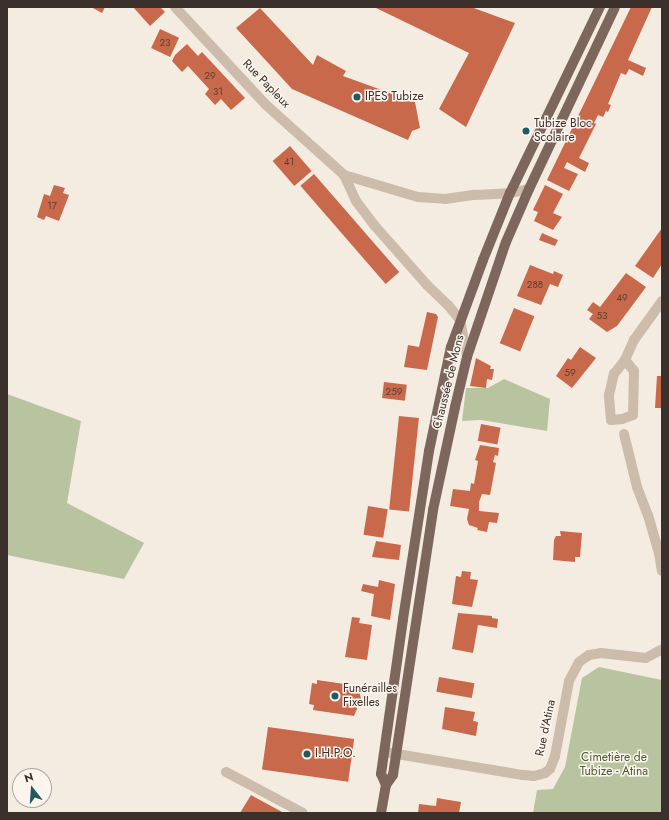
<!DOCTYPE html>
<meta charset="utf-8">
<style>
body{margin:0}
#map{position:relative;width:669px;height:820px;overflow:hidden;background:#f4ebe1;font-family:Jost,sans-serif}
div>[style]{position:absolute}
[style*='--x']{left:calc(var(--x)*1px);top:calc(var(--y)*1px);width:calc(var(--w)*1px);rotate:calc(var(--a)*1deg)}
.green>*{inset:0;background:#b8c4a0}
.building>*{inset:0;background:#c8694b;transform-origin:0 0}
.minor>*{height:10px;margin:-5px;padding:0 5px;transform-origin:5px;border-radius:5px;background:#cdbbac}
.major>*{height:10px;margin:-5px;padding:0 5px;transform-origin:5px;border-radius:5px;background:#7d675c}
.dots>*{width:11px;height:11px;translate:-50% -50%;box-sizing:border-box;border:2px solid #fbf5ee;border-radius:50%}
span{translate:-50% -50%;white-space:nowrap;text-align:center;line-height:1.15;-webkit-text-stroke:3px #fbf5ee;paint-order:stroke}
.number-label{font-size:10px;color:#5e3e33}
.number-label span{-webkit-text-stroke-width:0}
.street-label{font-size:12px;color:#3b302b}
.poi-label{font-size:12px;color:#3b302b}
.left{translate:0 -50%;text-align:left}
.park-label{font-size:12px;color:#4a5a2e}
.frame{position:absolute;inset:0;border:8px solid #3b302b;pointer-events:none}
.north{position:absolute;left:12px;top:768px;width:40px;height:40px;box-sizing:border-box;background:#fbf5ee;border:1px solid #aea6a0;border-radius:50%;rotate:343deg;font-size:11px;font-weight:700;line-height:16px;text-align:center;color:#3b302b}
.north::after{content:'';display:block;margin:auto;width:14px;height:18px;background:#1f5a5e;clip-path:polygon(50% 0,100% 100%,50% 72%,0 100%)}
</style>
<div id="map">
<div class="green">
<div style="clip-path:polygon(504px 379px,550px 399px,547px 431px,481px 420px,462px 421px,466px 388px,488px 388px)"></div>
<div style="clip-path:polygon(7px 394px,81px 421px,67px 503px,144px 543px,124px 579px,7px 555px)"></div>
<div style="clip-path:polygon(599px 667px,662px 680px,662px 813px,533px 813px,537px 790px,553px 789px,565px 767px,582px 678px)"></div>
</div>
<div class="building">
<div style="clip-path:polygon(91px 7px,105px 7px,102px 13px)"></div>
<div style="clip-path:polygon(133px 7px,160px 7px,165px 12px,150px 26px)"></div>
<div style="clip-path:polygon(374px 7px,471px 7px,515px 23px,466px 127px,439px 109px,469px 53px)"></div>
<div style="clip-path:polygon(631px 7px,652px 7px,628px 60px,646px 68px,643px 76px,629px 69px,626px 75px,621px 73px,608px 104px,611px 105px,608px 112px,606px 111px,603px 117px,598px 115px,594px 123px,596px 124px,579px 158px,589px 163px,585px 172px,567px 162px,564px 168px,578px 174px,569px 191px,547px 180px)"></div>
<div style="clip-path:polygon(260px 8px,313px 65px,317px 55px,346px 71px,343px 76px,415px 102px,420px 128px,412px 131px,408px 140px,292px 89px,236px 28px)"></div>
<div style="left:160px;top:29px;width:21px;height:21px;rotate:25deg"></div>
<div style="clip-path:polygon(187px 44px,198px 56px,202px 52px,245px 98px,231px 110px,221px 99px,215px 105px,205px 94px,209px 89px,188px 66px,182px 72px,172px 61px,175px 55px)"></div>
<div style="left:290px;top:146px;width:33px;height:23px;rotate:49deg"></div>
<div style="left:314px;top:174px;width:130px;height:18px;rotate:49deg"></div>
<div style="clip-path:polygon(54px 185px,65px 188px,63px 193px,69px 195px,59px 221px,46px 216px,44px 220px,37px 217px,44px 194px,50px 196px)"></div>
<div style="clip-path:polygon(545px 185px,563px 194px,553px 213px,562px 217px,553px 230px,534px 221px,538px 212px,533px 210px)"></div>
<div style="clip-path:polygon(662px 228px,662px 264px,653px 278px,635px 266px)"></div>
<div style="clip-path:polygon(542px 233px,558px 240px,555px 246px,539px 240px)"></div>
<div style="clip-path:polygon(530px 265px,553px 274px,554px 271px,563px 275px,558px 287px,550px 284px,541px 305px,517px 296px)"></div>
<div style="clip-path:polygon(626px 273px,646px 287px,617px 326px,607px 332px,589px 319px,593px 314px,587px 310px,593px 302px,600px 307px)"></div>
<div style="left:514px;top:308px;width:22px;height:38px;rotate:22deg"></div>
<div style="clip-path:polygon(427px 312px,436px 314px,438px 317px,427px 370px,404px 367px,408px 345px,419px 347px)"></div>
<div style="clip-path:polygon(580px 347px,596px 358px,572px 388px,556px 376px,568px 358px,571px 360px)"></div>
<div style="clip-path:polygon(476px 358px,491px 366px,490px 369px,494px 369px,492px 380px,487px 379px,486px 388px,470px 386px)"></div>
<div style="clip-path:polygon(657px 376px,662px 376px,662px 408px,655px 408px)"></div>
<div style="left:384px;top:382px;width:23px;height:16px;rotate:7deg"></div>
<div style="left:399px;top:416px;width:20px;height:94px;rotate:6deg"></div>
<div style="left:481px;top:424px;width:20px;height:17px;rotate:11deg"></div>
<div style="clip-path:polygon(480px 445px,499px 448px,498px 456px,495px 455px,493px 462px,496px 463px,490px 495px,482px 494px,479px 502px,479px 511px,499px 513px,497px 523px,489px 522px,487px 532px,477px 530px,478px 528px,469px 525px,467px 519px,469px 509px,450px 506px,453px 489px,470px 491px,471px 483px,474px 484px,478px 461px,475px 460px)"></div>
<div style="left:368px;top:506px;width:20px;height:29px;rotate:9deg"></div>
<div style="clip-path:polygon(560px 531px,582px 533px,580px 557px,575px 557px,575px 562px,553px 560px,554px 540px,556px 536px,561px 536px)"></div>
<div style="clip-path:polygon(376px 541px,401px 545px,399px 560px,372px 557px)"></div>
<div style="clip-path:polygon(462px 571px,471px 572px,470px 579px,478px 580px,472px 607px,452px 604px,456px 576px,461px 577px)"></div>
<div style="clip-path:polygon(379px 580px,395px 584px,390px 620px,371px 616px,374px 594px,361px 591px,363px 584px,378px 587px)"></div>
<div style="clip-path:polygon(458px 613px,492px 616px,492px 618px,498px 619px,497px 628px,478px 625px,473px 653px,452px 649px)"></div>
<div style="clip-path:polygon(352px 617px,360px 618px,359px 623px,372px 625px,367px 660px,345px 657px)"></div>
<div style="left:439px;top:677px;width:36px;height:15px;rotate:10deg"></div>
<div style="clip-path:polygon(317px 680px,358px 686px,361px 699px,354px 716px,313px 710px,314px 705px,309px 704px,312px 683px,317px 684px)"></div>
<div style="clip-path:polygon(445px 707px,475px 712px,473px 721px,478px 722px,476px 736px,442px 729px)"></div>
<div style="left:268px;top:727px;width:87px;height:43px;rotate:8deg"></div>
<div style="clip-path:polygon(251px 795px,284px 813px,240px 813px)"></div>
<div style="clip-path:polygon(437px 798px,461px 802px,459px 813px,418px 813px,419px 804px,436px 806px)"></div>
</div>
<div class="minor">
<div style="--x:175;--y:7;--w:132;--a:47.1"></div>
<div style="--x:265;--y:104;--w:106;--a:41.9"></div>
<div style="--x:344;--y:175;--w:29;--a:65"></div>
<div style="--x:356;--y:201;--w:31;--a:53"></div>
<div style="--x:375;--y:226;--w:79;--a:48.6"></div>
<div style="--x:427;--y:285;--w:29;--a:44"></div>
<div style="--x:448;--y:305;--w:19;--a:51"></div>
<div style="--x:460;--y:320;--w:38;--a:79"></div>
<div style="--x:344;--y:175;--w:77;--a:16.6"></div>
<div style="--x:418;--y:197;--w:27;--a:4"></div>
<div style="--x:445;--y:199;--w:30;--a:-8"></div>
<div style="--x:475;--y:195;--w:35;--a:-3"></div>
<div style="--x:510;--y:193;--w:19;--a:-12"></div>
<div style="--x:625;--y:360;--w:14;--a:51"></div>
<div style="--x:634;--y:371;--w:44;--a:91.3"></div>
<div style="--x:633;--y:415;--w:12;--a:160"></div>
<div style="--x:622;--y:419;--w:11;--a:175"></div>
<div style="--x:611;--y:420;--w:25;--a:-95"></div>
<div style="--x:609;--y:395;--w:22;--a:-77"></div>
<div style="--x:614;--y:374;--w:18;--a:-52"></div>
<div style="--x:625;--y:360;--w:22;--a:-66"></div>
<div style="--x:634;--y:340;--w:48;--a:-54.3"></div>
<div style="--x:624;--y:434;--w:55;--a:76.2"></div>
<div style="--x:637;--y:487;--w:30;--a:69"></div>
<div style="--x:648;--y:515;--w:40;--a:74"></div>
<div style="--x:659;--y:553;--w:18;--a:81"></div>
<div style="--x:385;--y:752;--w:140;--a:9.5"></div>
<div style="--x:523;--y:775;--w:11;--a:5"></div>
<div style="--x:534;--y:776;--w:11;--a:-15"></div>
<div style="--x:545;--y:773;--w:6;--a:-39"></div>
<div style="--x:550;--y:769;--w:14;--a:-69"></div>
<div style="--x:555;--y:756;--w:76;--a:-79.4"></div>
<div style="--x:569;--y:681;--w:21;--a:-62"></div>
<div style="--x:579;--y:662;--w:12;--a:-35"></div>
<div style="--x:589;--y:655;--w:12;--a:-9"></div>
<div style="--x:601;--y:653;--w:45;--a:6.3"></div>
<div style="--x:646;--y:658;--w:18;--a:-29"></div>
<div style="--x:226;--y:772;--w:87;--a:28"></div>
</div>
<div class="major">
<div style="--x:386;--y:785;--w:12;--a:-114"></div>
<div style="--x:381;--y:774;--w:157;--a:-81.9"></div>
<div style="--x:403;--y:619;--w:170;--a:-81.2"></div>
<div style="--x:429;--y:451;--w:106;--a:-78.1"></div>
<div style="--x:451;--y:347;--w:93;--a:-69.8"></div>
<div style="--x:483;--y:260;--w:72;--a:-68.1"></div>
<div style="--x:510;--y:193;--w:207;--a:-64.2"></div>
<div style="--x:381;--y:813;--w:28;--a:-80"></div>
<div style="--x:386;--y:785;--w:12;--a:-55"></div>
<div style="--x:393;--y:775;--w:268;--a:-81.4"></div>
<div style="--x:433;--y:510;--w:105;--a:-77.9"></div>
<div style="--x:455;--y:407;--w:51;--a:-76.5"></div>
<div style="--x:467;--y:357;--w:121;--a:-71.3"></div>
<div style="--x:506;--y:242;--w:58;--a:-66.5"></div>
<div style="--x:529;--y:189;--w:201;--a:-64.7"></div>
</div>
<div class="dots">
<div style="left:357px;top:97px;background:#1f5a5e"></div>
<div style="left:526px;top:131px;background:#1f5a5e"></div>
<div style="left:335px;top:696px;background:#1f5a5e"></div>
<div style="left:307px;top:754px;background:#1f5a5e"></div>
</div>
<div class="number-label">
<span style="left:165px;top:43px">23</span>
<span style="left:210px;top:76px">29</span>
<span style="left:218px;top:92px">31</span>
<span style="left:289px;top:162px">41</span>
<span style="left:52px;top:206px">17</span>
<span style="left:535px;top:285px">288</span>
<span style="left:622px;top:298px">49</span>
<span style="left:602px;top:316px">53</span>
<span style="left:570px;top:373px">59</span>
<span style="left:394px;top:392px">259</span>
</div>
<div class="street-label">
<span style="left:266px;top:84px;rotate:46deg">Rue Papleux</span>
<span style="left:449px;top:382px;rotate:-76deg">Chaussée de Mons</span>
<span style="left:546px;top:728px;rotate:-78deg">Rue d'Atina</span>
</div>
<div class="poi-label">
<span class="left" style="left:365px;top:97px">IPES Tubize</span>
<span class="left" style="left:534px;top:131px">Tubize Bloc<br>Scolaire</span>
<span class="left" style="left:343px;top:696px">Funérailles<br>Fixelles</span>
<span class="left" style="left:315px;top:754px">I.H.P.O.</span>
</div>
<div class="park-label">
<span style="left:614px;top:765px">Cimetière de<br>Tubize - Atina</span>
</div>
<div class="frame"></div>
<div class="north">N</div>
</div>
